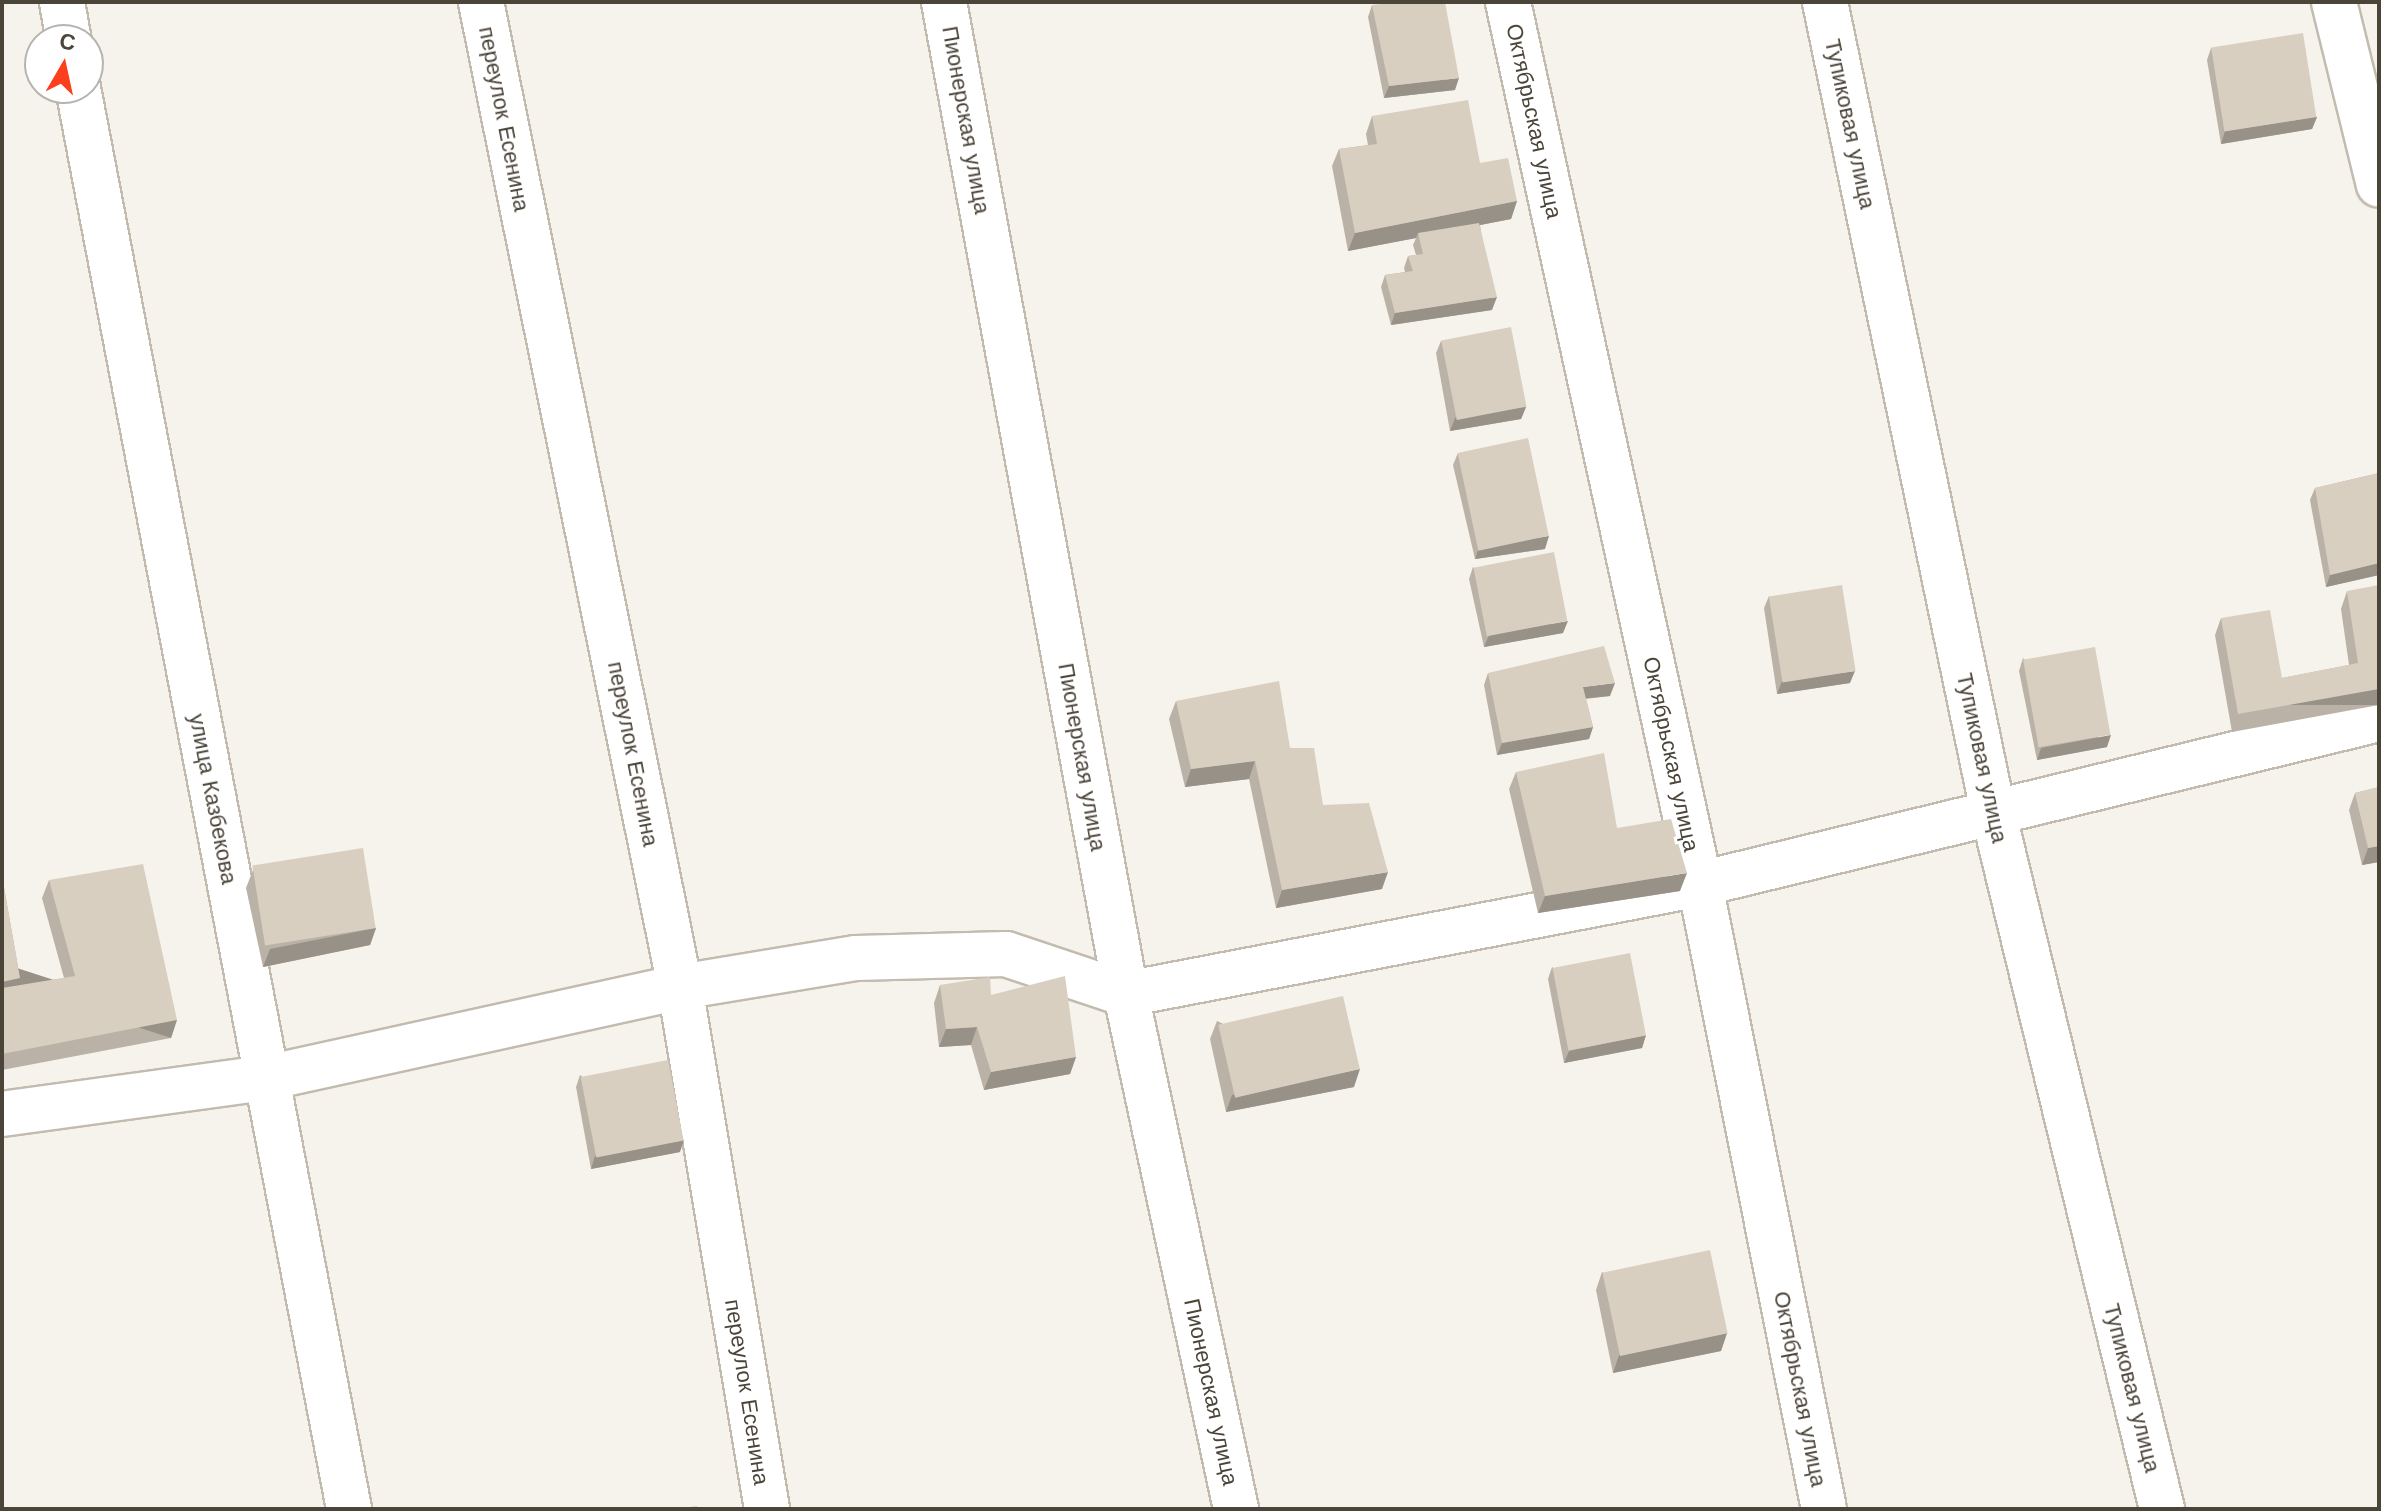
<!DOCTYPE html>
<meta charset="utf-8">
<style>
body{margin:0}
#map{position:relative;width:2381px;height:1511px;overflow:hidden;background:#f6f3ec;font-family:"Work Sans",sans-serif}
div>[style]{position:absolute}
[style*='--x']{left:calc(var(--x)*1px);top:calc(var(--y)*1px);width:calc(var(--w)*1px);rotate:calc(var(--a)*1deg)}
.roads{filter:drop-shadow(2px 0 #c2bbae) drop-shadow(-2px 0 #c2bbae) drop-shadow(0 2px #c2bbae) drop-shadow(0 -2px #c2bbae)}
.minor>*{height:44px;margin:-22px;padding:0 22px;transform-origin:22px;border-radius:22px;background:#fff}
.wall>*{inset:0;background:#bab2a6}
.shaded-wall>*{inset:0;background:#979187;transform-origin:0 0}
.building>*{inset:0;background:#d8cfc1;transform-origin:0 0}
span{translate:-50% -50%;white-space:nowrap;text-align:center;line-height:1.15;-webkit-text-stroke:6px #fff;paint-order:stroke}
.street-label{font-size:22px;color:#4b4439}
.frame{position:absolute;inset:0;border:4px solid #4b4439;pointer-events:none}
.north{position:absolute;left:24px;top:24px;width:80px;height:80px;box-sizing:border-box;background:#fff;border:2px solid #b7b4b0;border-radius:50%;rotate:9deg;font-size:22px;font-weight:700;line-height:32px;text-align:center;color:#4b4439}
.north::after{content:'';display:block;margin:auto;width:28px;height:36px;background:#fc3f1d;clip-path:polygon(50% 0,100% 100%,50% 72%,0 100%)}
</style>
<div id="map">
<div class="roads">
<div class="minor">
<div style="--x:62;--y:2;--w:39;--a:80"></div>
<div style="--x:481;--y:2;--w:1005;--a:78.58"></div>
<div style="--x:680;--y:987;--w:529;--a:80.54"></div>
<div style="--x:944;--y:2;--w:1009;--a:79.6"></div>
<div style="--x:1126;--y:994;--w:527;--a:77.94"></div>
<div style="--x:1508;--y:2;--w:903;--a:77.72"></div>
<div style="--x:1700;--y:884;--w:637;--a:78.78"></div>
<div style="--x:1825;--y:2;--w:831;--a:78.27"></div>
<div style="--x:1994;--y:816;--w:713;--a:76.37"></div>
<div style="--x:2334;--y:2;--w:188;--a:76.2"></div>
<div style="--x:78;--y:88;--w:1447;--a:79.2"></div>
<div style="--x:2;--y:1114;--w:266;--a:-7.8"></div>
<div style="--x:266;--y:1078;--w:424;--a:-12.4"></div>
<div style="--x:680;--y:987;--w:178;--a:-9.4"></div>
<div style="--x:856;--y:958;--w:150;--a:-1.5"></div>
<div style="--x:1006;--y:954;--w:126;--a:18.4"></div>
<div style="--x:1126;--y:994;--w:584;--a:-10.85"></div>
<div style="--x:1700;--y:884;--w:699;--a:-13.66"></div>
</div>
</div>
<div class="wall">
<div style="clip-path:polygon(1372px 5px,1455px 90px,1384px 98px,1368px 17px)"></div>
<div style="clip-path:polygon(2211px 48px,2317px 117px,2312px 129px,2221px 144px,2207px 60px)"></div>
<div style="clip-path:polygon(1372px 116px,1480px 163px,1517px 201px,1511px 219px,1480px 225px,1492px 310px,1391px 325px,1381px 287px,1385px 275px,1405px 272px,1404px 268px,1408px 256px,1416px 255px,1413px 245px,1416px 238px,1348px 251px,1332px 166px,1339px 149px,1368px 145px,1366px 134px)"></div>
<div style="clip-path:polygon(1441px 341px,1526px 407px,1521px 419px,1450px 431px,1436px 353px)"></div>
<div style="clip-path:polygon(1458px 453px,1545px 549px,1475px 559px,1453px 465px)"></div>
<div style="clip-path:polygon(2379px 473px,2379px 575px,2326px 587px,2310px 500px,2315px 488px)"></div>
<div style="clip-path:polygon(1473px 567px,1563px 633px,1484px 647px,1469px 579px)"></div>
<div style="clip-path:polygon(2347px 591px,2379px 705px,2232px 732px,2215px 635px,2221px 618px,2282px 678px,2349px 665px,2341px 609px)"></div>
<div style="clip-path:polygon(1769px 596px,1850px 683px,1777px 694px,1764px 608px)"></div>
<div style="clip-path:polygon(2023px 658px,2107px 747px,2037px 760px,2019px 671px)"></div>
<div style="clip-path:polygon(1488px 673px,1610px 696px,1586px 699px,1593px 727px,1589px 739px,1497px 755px,1484px 685px)"></div>
<div style="clip-path:polygon(1176px 701px,1290px 748px,1323px 805px,1382px 889px,1276px 908px,1249px 779px,1185px 787px,1169px 719px)"></div>
<div style="clip-path:polygon(1516px 772px,1617px 828px,1680px 891px,1538px 913px,1509px 789px)"></div>
<div style="clip-path:polygon(2379px 787px,2379px 862px,2362px 865px,2349px 810px,2355px 793px)"></div>
<div style="clip-path:polygon(253px 870px,376px 928px,370px 945px,263px 967px,246px 888px)"></div>
<div style="clip-path:polygon(2px 876px,20px 978px,18px 986px,64px 978px,42px 898px,49px 880px,171px 1038px,2px 1070px)"></div>
<div style="clip-path:polygon(1552px 967px,1646px 1035px,1642px 1048px,1564px 1063px,1548px 979px)"></div>
<div style="clip-path:polygon(940px 985px,991px 995px,1076px 1057px,1070px 1074px,984px 1090px,971px 1045px,939px 1047px,934px 1003px)"></div>
<div style="clip-path:polygon(1217px 1021px,1354px 1087px,1226px 1112px,1210px 1039px)"></div>
<div style="clip-path:polygon(580px 1075px,680px 1152px,591px 1169px,576px 1087px)"></div>
<div style="clip-path:polygon(1602px 1272px,1727px 1333px,1721px 1351px,1613px 1373px,1596px 1290px)"></div>
</div>
<div class="shaded-wall">
<div style="clip-path:polygon(1459px 78px,1455px 90px,1384px 98px,1389px 86px)"></div>
<div style="clip-path:polygon(2317px 117px,2312px 129px,2221px 144px,2225px 131px)"></div>
<div style="clip-path:polygon(1517px 201px,1511px 219px,1419px 237px,1418px 233px,1416px 238px,1348px 251px,1355px 233px)"></div>
<div style="clip-path:polygon(1497px 297px,1492px 310px,1391px 325px,1395px 313px)"></div>
<div style="clip-path:polygon(1526px 407px,1521px 419px,1450px 431px,1455px 418px)"></div>
<div style="clip-path:polygon(1549px 536px,1545px 549px,1475px 559px,1479px 547px)"></div>
<div style="clip-path:polygon(2379px 563px,2379px 575px,2326px 587px,2330px 575px)"></div>
<div style="clip-path:polygon(1568px 621px,1563px 633px,1484px 647px,1489px 635px)"></div>
<div style="clip-path:polygon(1855px 671px,1850px 683px,1777px 694px,1782px 681px)"></div>
<div style="clip-path:polygon(1615px 683px,1610px 696px,1578px 699px,1583px 687px)"></div>
<div style="left:2379px;top:689px;width:16px;height:143px;rotate:90deg"></div>
<div style="clip-path:polygon(1593px 727px,1589px 739px,1497px 755px,1502px 743px)"></div>
<div style="clip-path:polygon(2111px 735px,2107px 747px,2037px 760px,2041px 748px)"></div>
<div style="clip-path:polygon(1255px 761px,1249px 779px,1185px 787px,1191px 769px)"></div>
<div style="clip-path:polygon(2379px 846px,2379px 862px,2362px 865px,2368px 848px)"></div>
<div style="clip-path:polygon(1388px 872px,1382px 889px,1276px 908px,1282px 890px)"></div>
<div style="clip-path:polygon(1687px 873px,1680px 891px,1538px 913px,1545px 896px)"></div>
<div style="clip-path:polygon(376px 928px,370px 945px,263px 967px,270px 949px)"></div>
<div style="clip-path:polygon(20px 978px,14px 996px,2px 998px,2px 982px)"></div>
<div style="left:177px;top:1020px;width:19px;height:178px;rotate:108deg"></div>
<div style="clip-path:polygon(977px 1027px,971px 1045px,939px 1047px,946px 1029px)"></div>
<div style="clip-path:polygon(1646px 1035px,1642px 1048px,1564px 1063px,1569px 1051px)"></div>
<div style="clip-path:polygon(1076px 1057px,1070px 1074px,984px 1090px,991px 1072px)"></div>
<div style="clip-path:polygon(1360px 1069px,1354px 1087px,1226px 1112px,1232px 1095px)"></div>
<div style="clip-path:polygon(684px 1140px,680px 1152px,591px 1169px,595px 1156px)"></div>
<div style="clip-path:polygon(1727px 1333px,1721px 1351px,1613px 1373px,1619px 1355px)"></div>
</div>
<div class="building">
<div style="clip-path:polygon(1399px 2px,1445px 2px,1459px 78px,1389px 86px,1372px 5px)"></div>
<div style="left:2303px;top:33px;width:85px;height:93px;rotate:81deg"></div>
<div style="clip-path:polygon(1468px 100px,1480px 163px,1508px 158px,1517px 201px,1355px 233px,1339px 149px,1377px 144px,1372px 116px)"></div>
<div style="clip-path:polygon(1479px 223px,1497px 297px,1395px 313px,1385px 275px,1413px 271px,1408px 256px,1423px 254px,1418px 233px)"></div>
<div style="left:1511px;top:327px;width:81px;height:71px;rotate:79deg"></div>
<div style="left:1528px;top:438px;width:100px;height:72px;rotate:78deg"></div>
<div style="clip-path:polygon(2379px 473px,2379px 563px,2330px 575px,2315px 488px)"></div>
<div style="left:1554px;top:552px;width:70px;height:82px;rotate:79deg"></div>
<div style="left:1842px;top:585px;width:87px;height:74px;rotate:81deg"></div>
<div style="clip-path:polygon(2379px 585px,2379px 689px,2238px 714px,2221px 618px,2270px 610px,2282px 678px,2358px 663px,2347px 591px)"></div>
<div style="clip-path:polygon(1604px 646px,1615px 683px,1583px 687px,1593px 727px,1502px 743px,1488px 673px)"></div>
<div style="left:2095px;top:647px;width:89px;height:73px;rotate:80deg"></div>
<div style="clip-path:polygon(1279px 681px,1290px 748px,1314px 748px,1323px 805px,1369px 803px,1388px 872px,1282px 890px,1255px 761px,1191px 769px,1176px 701px)"></div>
<div style="clip-path:polygon(1604px 753px,1617px 828px,1671px 819px,1687px 873px,1545px 896px,1516px 772px)"></div>
<div style="clip-path:polygon(2379px 787px,2379px 846px,2368px 848px,2355px 793px)"></div>
<div style="left:363px;top:848px;width:81px;height:112px;rotate:81deg"></div>
<div style="clip-path:polygon(143px 864px,177px 1020px,2px 1054px,2px 988px,75px 976px,49px 880px)"></div>
<div style="clip-path:polygon(2px 876px,20px 978px,2px 982px)"></div>
<div style="left:1630px;top:953px;width:84px;height:79px;rotate:79deg"></div>
<div style="clip-path:polygon(1065px 976px,1076px 1057px,991px 1072px,977px 1027px,946px 1029px,940px 985px,990px 977px,991px 995px)"></div>
<div style="left:1343px;top:996px;width:75px;height:128px;rotate:77deg"></div>
<div style="left:668px;top:1060px;width:82px;height:89px;rotate:79deg"></div>
<div style="left:1710px;top:1250px;width:85px;height:110px;rotate:78deg"></div>
<div style="clip-path:polygon(697px 1506px,698px 1509px,677px 1509px)"></div>
</div>
<div class="street-label">
<span style="left:504px;top:119px;rotate:79deg">переулок Есенина</span>
<span style="left:966px;top:120px;rotate:80deg">Пионерская улица</span>
<span style="left:1534px;top:121px;rotate:78deg">Октябрьская улица</span>
<span style="left:1850px;top:124px;rotate:78deg">Тупиковая улица</span>
<span style="left:633px;top:754px;rotate:79deg">переулок Есенина</span>
<span style="left:1671px;top:754px;rotate:78deg">Октябрьская улица</span>
<span style="left:1082px;top:757px;rotate:80deg">Пионерская улица</span>
<span style="left:1982px;top:758px;rotate:78deg">Тупиковая улица</span>
<span style="left:213px;top:799px;rotate:79deg">улица Казбекова</span>
<span style="left:2132px;top:1388px;rotate:76deg">Тупиковая улица</span>
<span style="left:1800px;top:1389px;rotate:79deg">Октябрьская улица</span>
<span style="left:747px;top:1392px;rotate:81deg">переулок Есенина</span>
<span style="left:1211px;top:1392px;rotate:78deg">Пионерская улица</span>
</div>
<div class="frame"></div>
<div class="north">С</div>
</div>
